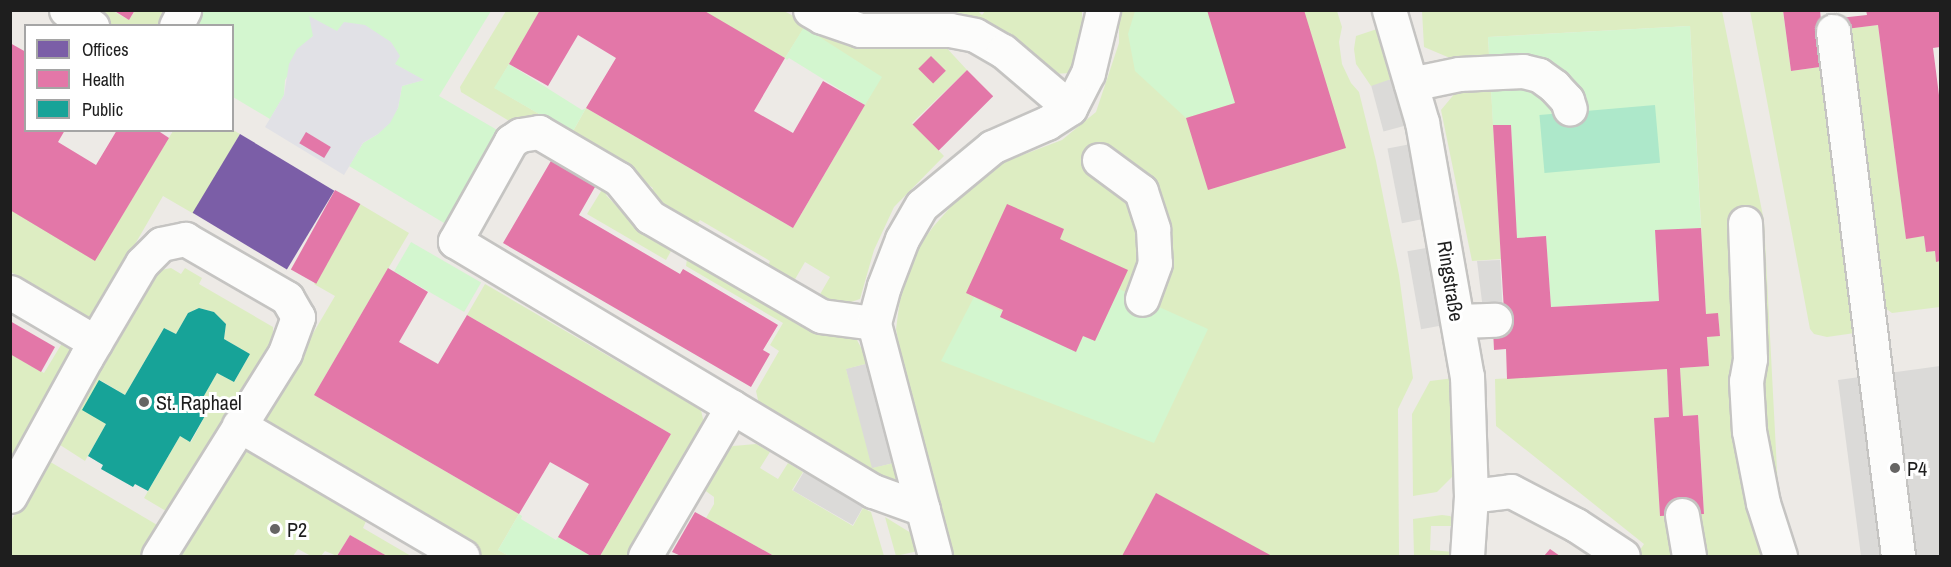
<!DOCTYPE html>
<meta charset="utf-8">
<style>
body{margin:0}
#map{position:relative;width:1951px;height:567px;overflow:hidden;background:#edeae6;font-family:"Archivo Narrow",sans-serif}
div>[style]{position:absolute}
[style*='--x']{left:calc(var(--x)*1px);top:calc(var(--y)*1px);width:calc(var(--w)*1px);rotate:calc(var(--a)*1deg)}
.religious>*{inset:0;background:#dbdad8;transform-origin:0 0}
.grass>*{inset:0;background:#ddedc2}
.park>*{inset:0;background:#d3f6cf;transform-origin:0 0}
.pitch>*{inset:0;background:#ade8ca;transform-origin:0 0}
.plaza>*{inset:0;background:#e1e1e6}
.offices>*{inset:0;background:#7b5ea7;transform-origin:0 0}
.health>*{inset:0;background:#e377a8;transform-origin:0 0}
.public>*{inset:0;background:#17a398}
.roads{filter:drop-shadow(2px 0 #c5c4c2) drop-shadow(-2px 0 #c5c4c2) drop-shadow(0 2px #c5c4c2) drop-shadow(0 -2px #c5c4c2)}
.minor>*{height:33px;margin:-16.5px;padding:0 16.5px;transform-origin:16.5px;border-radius:16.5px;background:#fcfcfb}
.dots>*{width:16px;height:16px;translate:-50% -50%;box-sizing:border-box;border:3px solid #fff;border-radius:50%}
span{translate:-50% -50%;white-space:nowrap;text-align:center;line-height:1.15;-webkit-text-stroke:6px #fff;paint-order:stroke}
.street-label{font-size:20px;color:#1e1e1e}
.poi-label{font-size:20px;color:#1e1e1e}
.left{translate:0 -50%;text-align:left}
.frame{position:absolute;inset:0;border:12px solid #1e1e1e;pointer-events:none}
.legend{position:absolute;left:24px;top:24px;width:210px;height:108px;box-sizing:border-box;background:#fff;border:2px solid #a5a5a5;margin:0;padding:8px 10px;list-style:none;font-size:18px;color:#1e1e1e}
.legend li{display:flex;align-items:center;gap:12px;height:30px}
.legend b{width:30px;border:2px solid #a5a5a5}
</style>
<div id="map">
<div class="religious">
<div style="left:1394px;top:78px;width:49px;height:24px;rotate:75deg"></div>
<div style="left:1411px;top:144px;width:76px;height:24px;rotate:79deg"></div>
<div style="left:1432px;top:247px;width:79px;height:25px;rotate:80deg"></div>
<div style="clip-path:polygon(1500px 260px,1503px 317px,1484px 318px,1477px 261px)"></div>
<div style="left:869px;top:363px;width:103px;height:24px;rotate:76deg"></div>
<div style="clip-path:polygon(1940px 366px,1940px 556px,1861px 556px,1838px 380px)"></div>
<div style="left:806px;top:468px;width:69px;height:26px;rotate:30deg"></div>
</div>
<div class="grass">
<div style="clip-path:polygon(859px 10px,977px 10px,982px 15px,986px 10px,1082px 10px,1082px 21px,1071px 73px,1052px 74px,858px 15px)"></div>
<div style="clip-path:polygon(87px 11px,113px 11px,129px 20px,135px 11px,179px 11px,171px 26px,113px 25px)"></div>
<div style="clip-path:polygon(506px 11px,540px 11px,495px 88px,541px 115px,511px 122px,461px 92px,460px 87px)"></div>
<div style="clip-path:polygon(703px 11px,784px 11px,807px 23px,943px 44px,967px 70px,912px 123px,944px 156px,894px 207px,874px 250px,860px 299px,845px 304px,819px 296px,830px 277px,805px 262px,794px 281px,767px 268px,770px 261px,700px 220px,696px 226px,649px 195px,653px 188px,572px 133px,586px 108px,793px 228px,881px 77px,804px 28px,785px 58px)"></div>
<div style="clip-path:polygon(1119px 11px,1337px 11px,1342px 27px,1339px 42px,1342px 64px,1351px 83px,1359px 92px,1376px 161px,1399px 275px,1413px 378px,1398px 409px,1399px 556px,951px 556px,907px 391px,896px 329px,901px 292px,914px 253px,933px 227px,968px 187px,1004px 162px,1062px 140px,1096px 112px,1119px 43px)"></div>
<div style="clip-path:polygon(1422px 11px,1722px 11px,1764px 221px,1779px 509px,1793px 556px,1636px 556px,1644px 544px,1496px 426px,1495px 379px,1667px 369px,1669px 417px,1654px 418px,1660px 516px,1704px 513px,1698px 415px,1683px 416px,1680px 368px,1709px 366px,1707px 337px,1720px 335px,1718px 314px,1706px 314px,1690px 26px,1488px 37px,1501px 259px,1472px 261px,1441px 110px,1461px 86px,1457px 61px,1424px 47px)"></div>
<div style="clip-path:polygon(1750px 11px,1783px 11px,1791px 71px,1827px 66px,1862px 332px,1827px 337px,1814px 334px,1810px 329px)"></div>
<div style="clip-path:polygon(1878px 25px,1906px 238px,1924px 236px,1926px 252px,1935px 251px,1936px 261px,1940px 261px,1940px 307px,1892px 313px,1881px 305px,1846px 29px)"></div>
<div style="clip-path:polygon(1380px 28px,1394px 78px,1371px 86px,1356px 64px,1354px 49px,1356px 36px)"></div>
<div style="clip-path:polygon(233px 130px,240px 134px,194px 214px,163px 196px,91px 320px,11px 272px,11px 210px,95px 260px,173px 131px)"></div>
<div style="clip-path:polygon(606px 183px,611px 190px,606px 195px,635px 226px,671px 251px,666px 260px,587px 214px)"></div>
<div style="clip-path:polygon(360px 204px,409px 233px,314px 395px,519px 514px,498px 550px,509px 556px,483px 556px,267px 426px,264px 421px,265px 415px,335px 296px,314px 284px)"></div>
<div style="clip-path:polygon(694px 254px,857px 340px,869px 363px,846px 369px,872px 468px,894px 463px,898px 480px,895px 485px,760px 409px,756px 391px,779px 351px,770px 345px,783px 323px,686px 266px,687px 259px)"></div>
<div style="clip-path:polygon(171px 268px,181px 274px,185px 268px,202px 278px,199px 284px,273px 327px,273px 345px,171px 514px,144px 498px,180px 436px,191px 442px,206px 414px,197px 408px,217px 373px,234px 382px,250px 354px,224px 339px,226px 324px,214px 312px,199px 308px,188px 313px,176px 334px,164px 328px,125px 395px,100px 380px,106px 424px,85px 461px,57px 443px,57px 433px,156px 271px)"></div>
<div style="clip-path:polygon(485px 284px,701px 410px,705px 428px,628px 556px,600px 556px,671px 434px,467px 315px)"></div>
<div style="clip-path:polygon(67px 335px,75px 339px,76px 362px,11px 470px,11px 354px,44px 373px)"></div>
<div style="clip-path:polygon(1454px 378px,1457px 461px,1453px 476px,1437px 492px,1413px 496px,1412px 414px,1430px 381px)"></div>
<div style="clip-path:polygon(756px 444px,770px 452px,760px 468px,778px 479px,788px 463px,803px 472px,792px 490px,812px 502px,853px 526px,863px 508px,871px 512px,884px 556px,774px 556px,706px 518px,714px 504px,714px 497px,703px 489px,722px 454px,733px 446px)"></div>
<div style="clip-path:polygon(244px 447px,367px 519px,363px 528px,411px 556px,387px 556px,350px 535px,337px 556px,325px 551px,321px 556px,311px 556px,298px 549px,293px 556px,175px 556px)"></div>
<div style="clip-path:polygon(47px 460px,164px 529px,149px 556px,11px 556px,11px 521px)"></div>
<div style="clip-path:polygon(1442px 515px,1450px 516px,1456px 521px,1455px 526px,1431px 526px,1430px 550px,1454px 552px,1454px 556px,1414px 556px,1413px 519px)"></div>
<div style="clip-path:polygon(885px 517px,911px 533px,918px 551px,896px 556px)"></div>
</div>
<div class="park">
<div style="clip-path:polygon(201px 11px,491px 11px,439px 96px,504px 134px,449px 226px,349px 166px,363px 143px,378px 134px,398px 108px,402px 86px,423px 80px,337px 32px,313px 36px,285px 80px,284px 95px,270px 119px,233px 97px,232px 26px,192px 26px)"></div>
<div style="clip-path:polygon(1135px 11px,1207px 11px,1235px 103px,1186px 118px,1135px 71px,1128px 34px)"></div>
<div style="clip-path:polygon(1690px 26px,1701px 228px,1655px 231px,1659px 301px,1551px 307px,1546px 236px,1517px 238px,1511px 125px,1493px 125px,1488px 37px)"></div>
<div style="clip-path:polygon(804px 27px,882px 77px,865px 105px,789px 58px,787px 60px,785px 58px)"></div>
<div style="clip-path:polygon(509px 64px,582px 110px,586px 108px,572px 133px,494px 88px)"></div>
<div style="left:411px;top:242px;width:81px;height:34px;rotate:30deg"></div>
<div style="clip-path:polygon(1119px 289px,1208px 329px,1154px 443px,941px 361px,974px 297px,1076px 351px,1083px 336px,1095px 341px)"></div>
<div style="clip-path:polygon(519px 514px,522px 516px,521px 519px,556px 540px,558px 537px,591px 556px,509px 556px,498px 550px)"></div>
</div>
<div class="pitch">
<div style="left:1655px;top:105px;width:58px;height:116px;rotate:85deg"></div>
</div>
<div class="plaza">
<div style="clip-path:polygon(309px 16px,337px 31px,344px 22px,365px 25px,391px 42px,400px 56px,395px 64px,424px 80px,402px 86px,398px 108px,390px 123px,378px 134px,363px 143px,344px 175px,265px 127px,284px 95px,289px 64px,297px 49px,313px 36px)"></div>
</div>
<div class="offices">
<div style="left:240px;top:134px;width:110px;height:92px;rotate:31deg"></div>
</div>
<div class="health">
<div style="clip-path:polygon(113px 10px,135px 10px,129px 20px)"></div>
<div style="clip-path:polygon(540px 10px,703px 10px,785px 58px,754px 111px,793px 133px,823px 81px,865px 105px,793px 228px,586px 108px,616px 58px,578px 35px,548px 86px,509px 64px)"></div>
<div style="clip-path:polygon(1207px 10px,1304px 10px,1346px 148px,1208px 190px,1186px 118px,1235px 103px)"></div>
<div style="clip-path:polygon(1783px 10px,1820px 10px,1821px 20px,1867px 15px,1866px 10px,1940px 10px,1940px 47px,1933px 48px,1940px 103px,1940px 261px,1936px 262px,1935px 251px,1926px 252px,1924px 236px,1906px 239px,1878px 25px,1822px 32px,1827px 66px,1791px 71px)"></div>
<div style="clip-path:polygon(10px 43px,26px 52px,26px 130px,65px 130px,58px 142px,96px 165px,117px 130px,157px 130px,169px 138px,95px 261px,10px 210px)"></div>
<div style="left:931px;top:56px;width:21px;height:18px;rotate:45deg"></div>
<div style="left:967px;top:70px;width:37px;height:77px;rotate:45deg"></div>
<div style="clip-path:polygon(1493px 125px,1511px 125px,1517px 238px,1546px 236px,1551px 307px,1659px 301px,1655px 230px,1701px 228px,1706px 314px,1718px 313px,1720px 336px,1707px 337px,1709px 366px,1680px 368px,1683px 416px,1698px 415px,1704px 514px,1660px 516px,1654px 418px,1669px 417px,1667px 369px,1507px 379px,1506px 349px,1494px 350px,1493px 329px,1505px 328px)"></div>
<div style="left:306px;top:132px;width:29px;height:13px;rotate:31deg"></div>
<div style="clip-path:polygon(555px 154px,599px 180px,579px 215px,680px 274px,683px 269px,778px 325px,763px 350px,770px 354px,751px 387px,503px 243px)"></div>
<div style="left:335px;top:190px;width:29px;height:91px;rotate:29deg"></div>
<div style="clip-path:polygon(1007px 204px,1064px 229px,1060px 239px,1062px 240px,1128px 270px,1095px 341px,1083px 336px,1076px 352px,1000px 317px,1003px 310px,966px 293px)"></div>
<div style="clip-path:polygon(388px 268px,428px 292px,399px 342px,438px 364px,467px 315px,671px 434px,600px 556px,591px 556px,558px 537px,589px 484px,550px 462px,519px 514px,314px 395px)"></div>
<div style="clip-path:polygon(10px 321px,55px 347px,41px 372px,10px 354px)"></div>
<div style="clip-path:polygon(1156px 493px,1215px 525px,1272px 556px,1122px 556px)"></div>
<div style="clip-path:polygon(695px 512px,706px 518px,774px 556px,681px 556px,672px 552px)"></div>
<div style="clip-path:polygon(350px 535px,387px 556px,337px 556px)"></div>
<div style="clip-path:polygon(1550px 549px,1560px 556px,1544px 556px)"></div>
</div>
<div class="public">
<div style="clip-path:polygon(199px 308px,214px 312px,226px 324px,224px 339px,250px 354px,234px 382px,217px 373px,197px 408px,206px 414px,190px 442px,180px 436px,148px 491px,135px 484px,133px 487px,101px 469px,103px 465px,88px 456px,106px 424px,82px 410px,99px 380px,125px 395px,164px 328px,176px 334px,188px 313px)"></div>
</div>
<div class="roads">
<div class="minor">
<div style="--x:66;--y:10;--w:31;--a:32"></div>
<div style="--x:810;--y:10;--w:14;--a:30"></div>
<div style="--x:822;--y:17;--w:40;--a:18.9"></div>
<div style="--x:860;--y:30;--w:90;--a:0"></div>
<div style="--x:950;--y:30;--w:25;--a:11"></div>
<div style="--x:975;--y:35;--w:32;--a:30"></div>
<div style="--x:1003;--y:51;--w:88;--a:40.4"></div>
<div style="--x:1389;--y:10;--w:117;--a:73.6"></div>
<div style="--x:1422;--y:122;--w:258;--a:80"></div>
<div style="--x:1467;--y:376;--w:120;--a:88.1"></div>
<div style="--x:1471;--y:496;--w:60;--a:93.8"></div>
<div style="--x:176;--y:26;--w:18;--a:-63"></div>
<div style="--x:1833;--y:31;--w:529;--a:82.94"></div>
<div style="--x:1411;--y:84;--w:49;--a:-11.8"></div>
<div style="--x:1459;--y:74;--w:64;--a:-2.7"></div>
<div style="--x:1523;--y:71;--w:16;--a:14"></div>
<div style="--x:1539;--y:75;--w:19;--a:36"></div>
<div style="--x:1554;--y:86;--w:19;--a:47"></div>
<div style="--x:1567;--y:100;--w:9;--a:72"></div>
<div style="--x:1099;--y:160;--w:52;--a:36.4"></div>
<div style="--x:1141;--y:191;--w:40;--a:72"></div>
<div style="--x:1153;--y:229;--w:34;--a:87"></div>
<div style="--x:1155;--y:263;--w:38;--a:110"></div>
<div style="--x:1745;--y:223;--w:136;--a:87.9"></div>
<div style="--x:1750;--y:359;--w:22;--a:100"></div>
<div style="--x:1746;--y:381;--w:50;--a:86.6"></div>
<div style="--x:1749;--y:431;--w:73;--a:79"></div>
<div style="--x:1763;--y:503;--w:56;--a:72.2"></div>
<div style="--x:10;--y:292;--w:99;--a:30.5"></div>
<div style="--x:1458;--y:321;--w:37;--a:-2"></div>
<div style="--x:874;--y:323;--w:53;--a:-172.5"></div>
<div style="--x:821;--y:316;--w:198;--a:-149.9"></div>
<div style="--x:650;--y:217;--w:49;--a:-129.2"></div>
<div style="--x:619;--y:179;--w:93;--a:-149.6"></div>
<div style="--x:539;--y:132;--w:19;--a:171"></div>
<div style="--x:520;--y:135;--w:11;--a:146"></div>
<div style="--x:511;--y:141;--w:115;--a:119.2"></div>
<div style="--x:455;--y:241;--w:487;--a:30.9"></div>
<div style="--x:873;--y:491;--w:53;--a:19.8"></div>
<div style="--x:239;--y:425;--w:259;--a:30.4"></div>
<div style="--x:10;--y:496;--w:158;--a:-61.2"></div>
<div style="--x:86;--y:358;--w:110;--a:-59.5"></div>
<div style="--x:142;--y:263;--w:27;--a:-45"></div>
<div style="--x:161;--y:244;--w:25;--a:-12"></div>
<div style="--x:185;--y:239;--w:118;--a:30"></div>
<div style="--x:287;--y:298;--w:22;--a:60"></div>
<div style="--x:298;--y:317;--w:38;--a:110"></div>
<div style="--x:285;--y:353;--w:239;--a:122"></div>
<div style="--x:1471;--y:496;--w:40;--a:-7.1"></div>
<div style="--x:1511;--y:491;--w:73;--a:27.6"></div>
<div style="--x:1576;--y:525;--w:56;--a:33.4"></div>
<div style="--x:1682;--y:515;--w:42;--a:80.3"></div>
<div style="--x:645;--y:556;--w:173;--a:-59.7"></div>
<div style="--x:935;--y:556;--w:241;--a:-104.7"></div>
<div style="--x:874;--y:323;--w:38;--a:-75"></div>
<div style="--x:884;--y:286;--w:50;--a:-69"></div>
<div style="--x:902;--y:239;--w:39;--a:-60"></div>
<div style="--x:922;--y:205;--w:91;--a:-39.6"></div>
<div style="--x:992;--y:147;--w:60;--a:-23.6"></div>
<div style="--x:1047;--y:123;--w:27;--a:-33"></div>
<div style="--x:1070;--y:108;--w:39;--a:-63"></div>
<div style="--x:1088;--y:73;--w:65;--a:-76.6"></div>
</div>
</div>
<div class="dots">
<div style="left:144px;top:402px;background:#666564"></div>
<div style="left:1895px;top:468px;background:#666564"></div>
<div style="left:275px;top:529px;background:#666564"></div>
</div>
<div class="street-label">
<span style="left:1451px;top:281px;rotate:81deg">Ringstraße</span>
</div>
<div class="poi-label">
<span class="left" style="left:156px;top:402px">St. Raphael</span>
<span class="left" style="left:1907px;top:468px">P4</span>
<span class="left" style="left:287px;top:529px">P2</span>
</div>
<div class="frame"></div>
<ul class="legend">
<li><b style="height:16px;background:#7b5ea7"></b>Offices</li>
<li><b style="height:16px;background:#e377a8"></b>Health</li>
<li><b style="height:16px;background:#17a398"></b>Public</li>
</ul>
</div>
